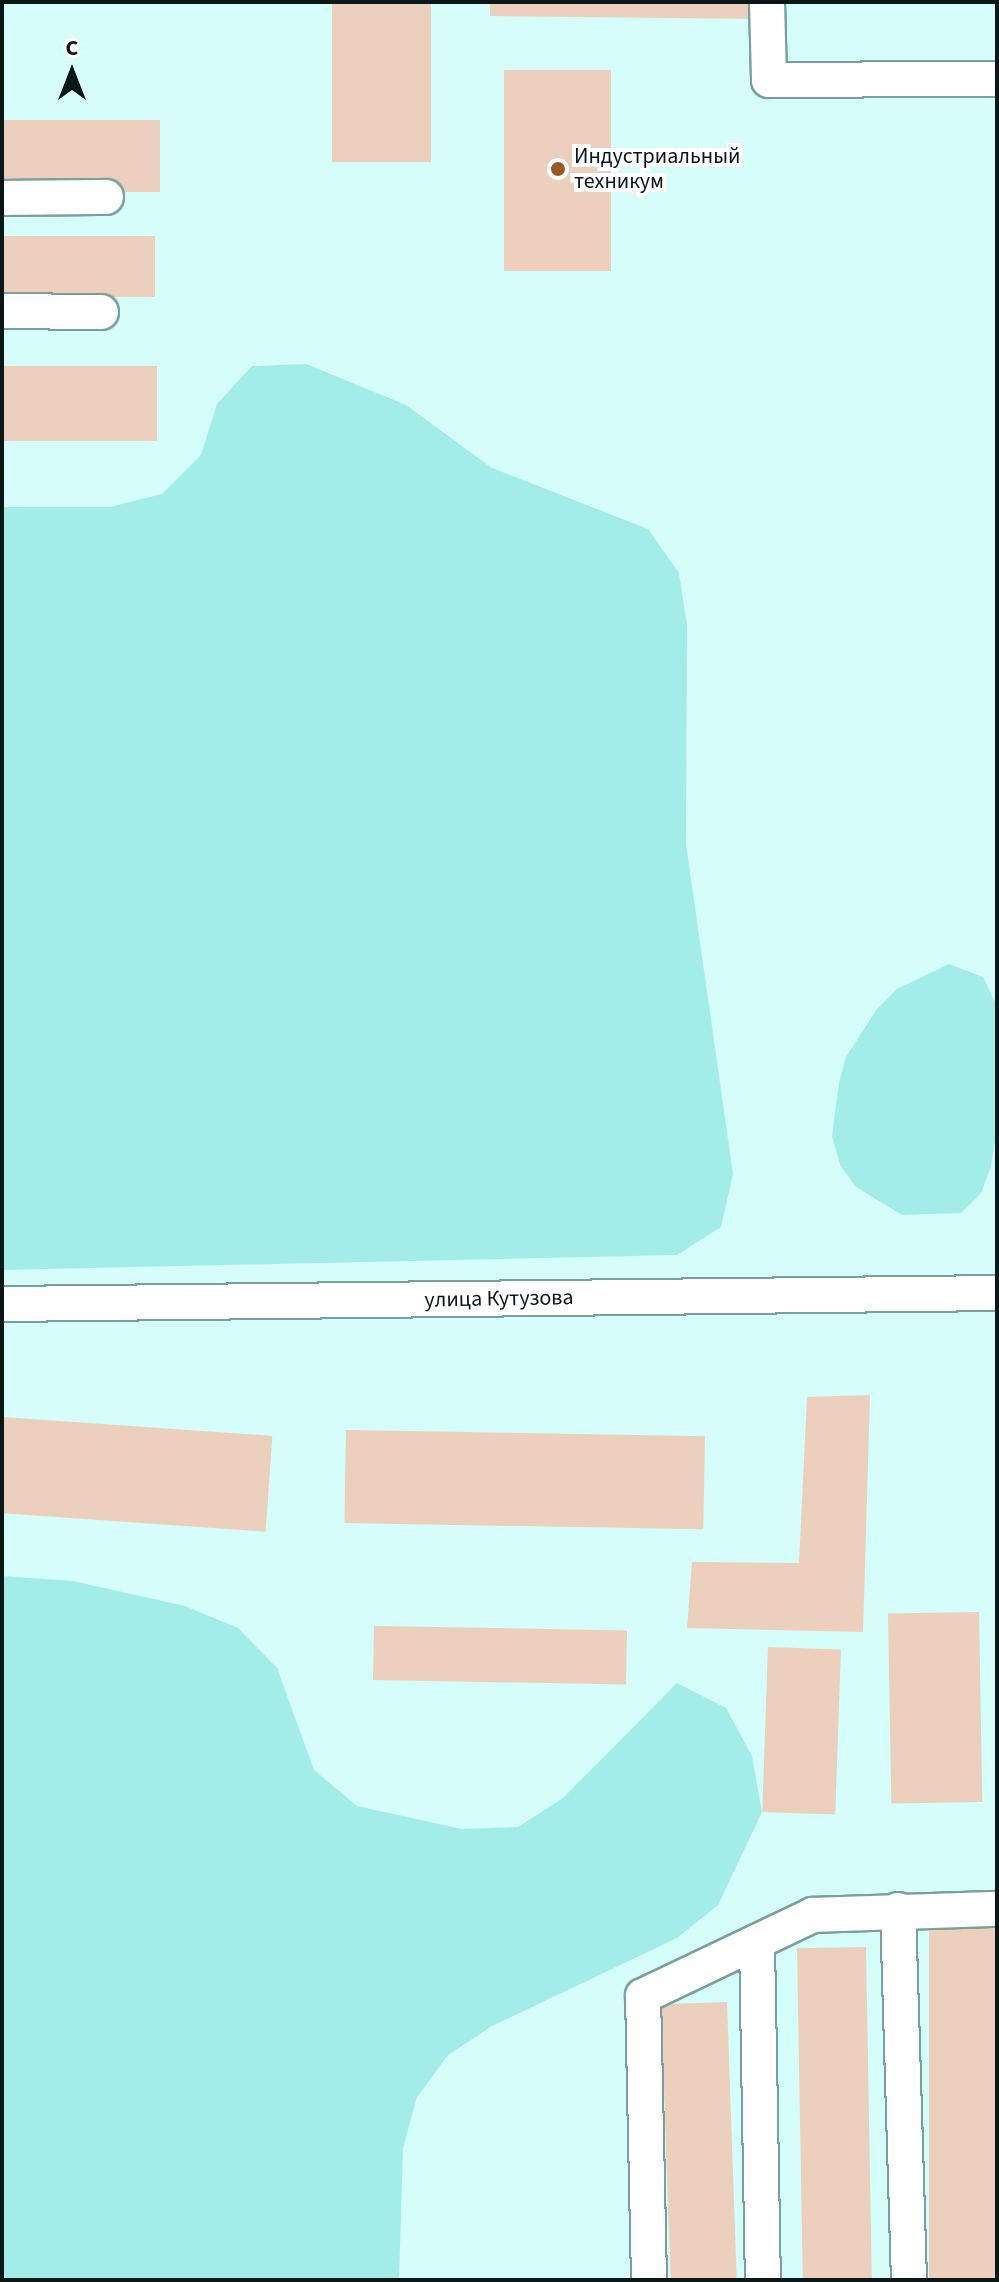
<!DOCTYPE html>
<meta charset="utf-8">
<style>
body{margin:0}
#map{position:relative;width:999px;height:2282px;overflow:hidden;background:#d5fdfa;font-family:"Source Sans 3",sans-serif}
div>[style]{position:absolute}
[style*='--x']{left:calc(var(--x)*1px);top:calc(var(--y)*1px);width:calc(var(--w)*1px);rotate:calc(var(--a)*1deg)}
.green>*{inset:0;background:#a2ede8}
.building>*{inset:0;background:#eccfbc;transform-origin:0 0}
.roads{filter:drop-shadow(2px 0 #7aa09d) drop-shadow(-2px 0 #7aa09d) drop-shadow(0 2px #7aa09d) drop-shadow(0 -2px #7aa09d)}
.minor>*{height:34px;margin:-17px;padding:0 17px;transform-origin:17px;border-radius:17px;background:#fff}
.dots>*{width:22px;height:22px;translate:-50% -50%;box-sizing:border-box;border:4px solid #fff;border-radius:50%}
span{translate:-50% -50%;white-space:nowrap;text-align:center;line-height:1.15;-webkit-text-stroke:8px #fff;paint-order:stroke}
.poi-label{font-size:22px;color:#091817}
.left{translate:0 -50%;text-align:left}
.street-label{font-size:22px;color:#091817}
.frame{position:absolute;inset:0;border:4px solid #091817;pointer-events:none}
.north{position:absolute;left:32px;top:32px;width:80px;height:80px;-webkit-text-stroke:6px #fff;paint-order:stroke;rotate:0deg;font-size:22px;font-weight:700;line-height:32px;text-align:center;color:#091817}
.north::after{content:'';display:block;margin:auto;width:28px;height:36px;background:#091817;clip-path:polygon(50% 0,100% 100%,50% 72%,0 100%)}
</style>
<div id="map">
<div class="green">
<div style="clip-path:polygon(306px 364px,406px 405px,492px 468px,648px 529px,679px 573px,687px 625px,686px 844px,733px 1174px,721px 1227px,677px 1255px,2px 1270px,2px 507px,110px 507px,162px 494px,201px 455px,217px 404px,252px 366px)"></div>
<div style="clip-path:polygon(949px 964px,983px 977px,995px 1002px,997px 1128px,991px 1166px,981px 1193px,961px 1213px,902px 1215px,856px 1187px,840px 1165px,832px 1136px,839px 1083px,846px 1057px,877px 1009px,897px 989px)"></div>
<div style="clip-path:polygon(2px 1576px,73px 1581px,185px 1606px,238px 1628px,277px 1668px,314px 1770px,357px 1806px,462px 1829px,518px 1827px,563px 1798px,677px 1683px,726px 1708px,752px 1756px,762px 1812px,718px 1905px,677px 1938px,492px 2026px,448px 2055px,417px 2097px,403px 2148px,399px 2280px,2px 2280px)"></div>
</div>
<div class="building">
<div style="left:332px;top:2px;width:99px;height:160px"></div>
<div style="clip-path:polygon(490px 2px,767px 2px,768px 19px,490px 16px)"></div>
<div style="left:504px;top:70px;width:107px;height:201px"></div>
<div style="left:2px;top:120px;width:158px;height:72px"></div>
<div style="left:2px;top:236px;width:153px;height:61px"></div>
<div style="left:2px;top:366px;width:155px;height:75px"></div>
<div style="clip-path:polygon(870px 1395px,863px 1632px,687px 1628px,692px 1562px,799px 1563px,807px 1397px)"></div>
<div style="left:2px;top:1417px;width:271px;height:96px;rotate:4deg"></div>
<div style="left:346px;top:1430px;width:359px;height:93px;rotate:1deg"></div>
<div style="left:979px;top:1612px;width:190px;height:91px;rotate:89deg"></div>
<div style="left:374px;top:1626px;width:253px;height:54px;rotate:1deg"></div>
<div style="left:768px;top:1647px;width:73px;height:165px;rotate:2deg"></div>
<div style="left:997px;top:1925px;width:355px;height:68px;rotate:90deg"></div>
<div style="left:866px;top:1947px;width:333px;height:69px;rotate:89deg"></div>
<div style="left:727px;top:2002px;width:278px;height:66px;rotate:88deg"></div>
</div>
<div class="roads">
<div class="minor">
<div style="--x:767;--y:2;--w:78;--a:88.5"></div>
<div style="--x:769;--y:80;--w:228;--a:-0.3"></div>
<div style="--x:2;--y:198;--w:104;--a:-0.6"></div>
<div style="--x:2;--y:311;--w:99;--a:0.6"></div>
<div style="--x:2;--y:1304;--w:995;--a:-0.63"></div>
<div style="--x:898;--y:1910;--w:370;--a:88.3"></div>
<div style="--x:757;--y:1942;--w:338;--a:89"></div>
<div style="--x:649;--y:2280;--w:284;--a:-91.2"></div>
<div style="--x:643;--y:1996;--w:188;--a:-25.5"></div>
<div style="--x:813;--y:1915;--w:184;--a:-1.9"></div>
</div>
</div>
<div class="dots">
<div style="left:558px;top:169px;background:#9b5a25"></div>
</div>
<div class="poi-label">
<span class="left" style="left:574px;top:169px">Индустриальный<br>техникум</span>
</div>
<div class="street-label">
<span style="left:499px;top:1299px;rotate:-1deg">улица Кутузова</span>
</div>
<div class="frame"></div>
<div class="north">С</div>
</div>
